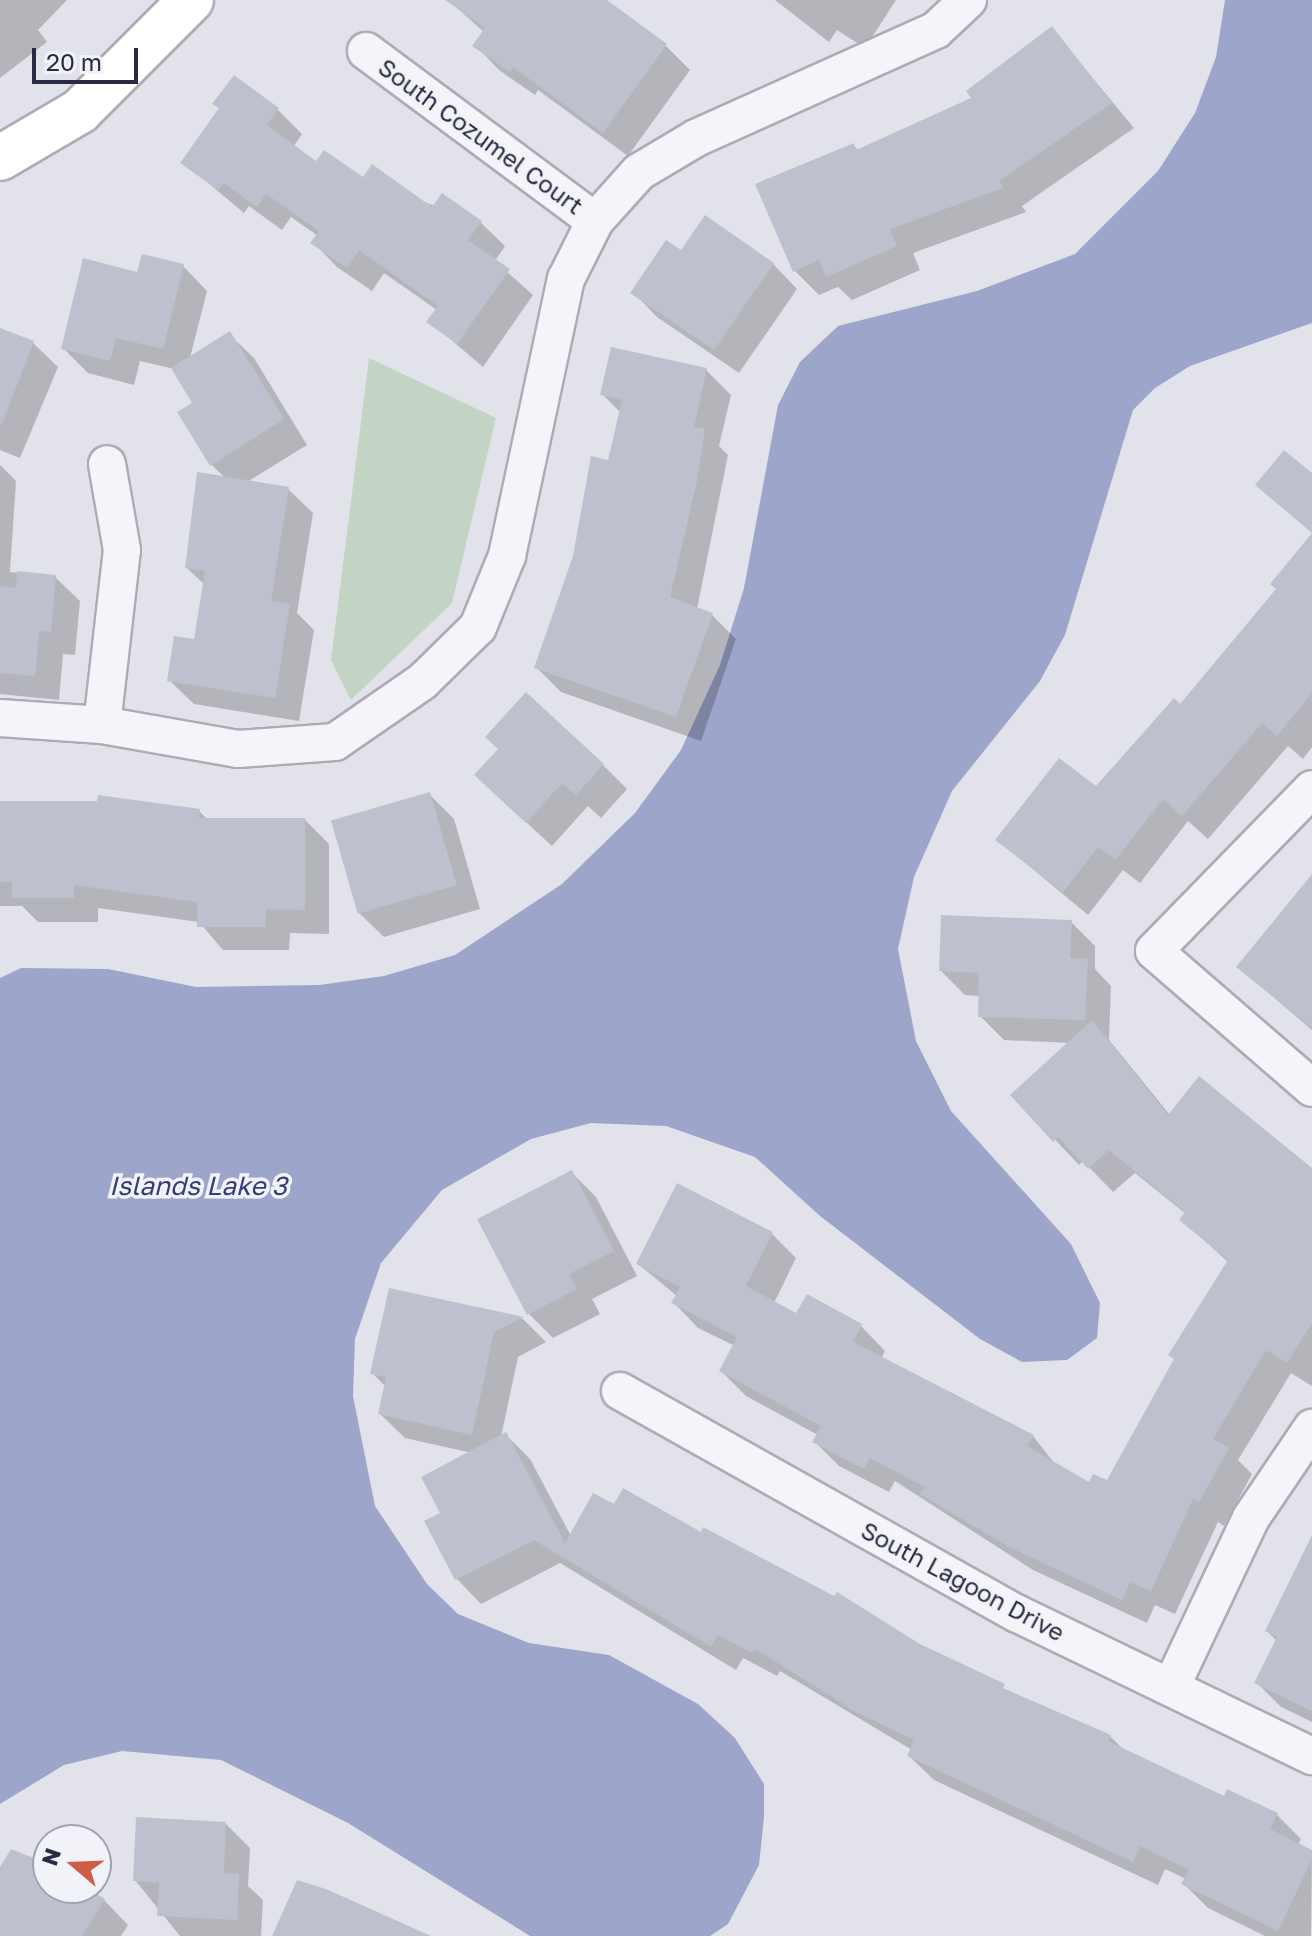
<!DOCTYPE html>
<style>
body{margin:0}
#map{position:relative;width:1312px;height:1936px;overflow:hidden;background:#e2e3ea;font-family:"Golos Text",sans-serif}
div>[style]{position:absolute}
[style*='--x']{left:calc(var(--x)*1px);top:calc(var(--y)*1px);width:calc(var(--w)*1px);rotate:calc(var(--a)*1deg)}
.green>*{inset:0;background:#c3d4c4}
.water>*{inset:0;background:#9da5ca}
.shadow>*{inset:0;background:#0003}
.building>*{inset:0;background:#bfc0cd;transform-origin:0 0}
.roads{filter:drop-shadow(2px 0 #abacb8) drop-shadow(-2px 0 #abacb8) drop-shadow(0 2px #abacb8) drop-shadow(0 -2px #abacb8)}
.street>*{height:36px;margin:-18px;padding:0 18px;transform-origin:18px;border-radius:18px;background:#f5f5f9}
.secondary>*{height:44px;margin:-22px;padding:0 22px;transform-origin:22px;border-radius:22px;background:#fff}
span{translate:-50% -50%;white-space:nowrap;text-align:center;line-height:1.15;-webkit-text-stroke:7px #f2f3f8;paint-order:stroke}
.street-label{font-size:24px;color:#2a2b43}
.water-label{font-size:26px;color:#343d77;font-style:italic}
.north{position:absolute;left:32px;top:1824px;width:80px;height:80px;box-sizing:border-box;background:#f2f3f8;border:2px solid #a2a3b0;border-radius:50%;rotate:289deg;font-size:22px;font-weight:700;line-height:32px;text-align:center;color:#2a2b43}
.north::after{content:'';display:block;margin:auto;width:28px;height:36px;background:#ce5d48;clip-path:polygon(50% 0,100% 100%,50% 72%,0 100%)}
.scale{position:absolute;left:32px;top:48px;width:106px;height:36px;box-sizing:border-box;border:4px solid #2a2b43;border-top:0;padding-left:10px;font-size:24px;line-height:28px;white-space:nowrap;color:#2a2b43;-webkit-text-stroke:6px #f2f3f8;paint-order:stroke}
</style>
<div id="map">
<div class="green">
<div style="clip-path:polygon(369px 358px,496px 418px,452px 603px,351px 700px,331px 660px)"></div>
</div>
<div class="water">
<div style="clip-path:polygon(1225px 0,1312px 0,1312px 323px,1190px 366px,1155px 388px,1133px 410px,1065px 635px,1040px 681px,952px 791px,914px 877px,898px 949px,916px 1041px,951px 1111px,1071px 1244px,1100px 1303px,1097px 1338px,1067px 1360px,1022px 1362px,980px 1339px,820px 1216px,755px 1157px,666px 1126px,591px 1123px,531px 1139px,442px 1190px,381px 1263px,355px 1339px,353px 1396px,375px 1506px,427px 1584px,458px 1614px,529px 1643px,609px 1655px,698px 1704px,735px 1738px,764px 1784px,764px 1817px,759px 1865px,728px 1924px,710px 1936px,530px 1936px,348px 1823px,221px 1760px,122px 1751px,64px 1765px,0 1804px,0 978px,21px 968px,108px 969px,196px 987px,319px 985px,384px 976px,455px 955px,562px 884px,635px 813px,681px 750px,720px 665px,744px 588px,778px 405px,800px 362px,838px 326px,977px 291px,1075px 254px,1158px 171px,1195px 113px,1216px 57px)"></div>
</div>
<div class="shadow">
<div style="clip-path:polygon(0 0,67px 0,38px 30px,47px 42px,0 78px)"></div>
<div style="clip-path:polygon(448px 0,600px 0,666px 46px,690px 70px,628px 156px,538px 90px,535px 95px,499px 70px,475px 45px,484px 32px)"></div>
<div style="clip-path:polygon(775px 0,896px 0,865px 48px,837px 30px,829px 42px)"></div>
<div style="clip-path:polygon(1052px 29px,1134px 128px,1022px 206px,1026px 212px,913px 253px,920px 270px,852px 300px,838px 287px,819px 295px,795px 271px,853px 145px,859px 151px,974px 99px)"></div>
<div style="clip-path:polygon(278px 110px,302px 134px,293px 147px,317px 164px,480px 222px,505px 246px,495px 261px,533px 295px,483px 367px,429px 321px,437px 310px,384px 273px,372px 291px,337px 267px,313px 242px,318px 236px,291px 217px,282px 230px,249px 206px,244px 213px,183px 162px)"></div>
<div style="clip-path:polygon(681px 253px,773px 264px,797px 289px,739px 373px,657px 317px,633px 292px)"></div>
<div style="clip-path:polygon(183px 266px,207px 291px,190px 358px,229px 334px,254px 358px,307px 445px,247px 482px,288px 489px,313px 513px,297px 613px,314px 630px,299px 721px,194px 704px,169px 680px,196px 642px,205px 585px,187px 568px,226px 479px,212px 465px,195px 403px,174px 369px,140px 361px,134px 385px,88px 373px,63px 348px,139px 274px)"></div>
<div style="clip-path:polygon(0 330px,33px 343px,58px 367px,20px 458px,0 450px)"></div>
<div style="clip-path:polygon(706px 370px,731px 395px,719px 446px,728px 455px,697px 609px,712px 615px,736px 639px,701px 741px,561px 692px,536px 667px,610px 463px,621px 413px,602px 394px)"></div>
<div style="clip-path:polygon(0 465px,16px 481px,10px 572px,55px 577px,80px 601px,75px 655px,63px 654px,59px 700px,0 694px)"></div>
<div style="clip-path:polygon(1312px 536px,1312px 747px,1303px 759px,1288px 746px,1208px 839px,1188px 821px,1140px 883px,1123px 870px,1088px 915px,998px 840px,1097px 789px,1181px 707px,1278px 590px)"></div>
<div style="clip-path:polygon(603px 765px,627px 789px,601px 818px,588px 806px,552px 846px,501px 799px)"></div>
<div style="clip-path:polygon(430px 795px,454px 819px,480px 909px,384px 937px,359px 913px)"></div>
<div style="clip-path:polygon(0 803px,199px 811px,208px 820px,305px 820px,329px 844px,329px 934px,290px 933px,289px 950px,223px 950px,199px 922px,98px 908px,98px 922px,38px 922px,22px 906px,0 906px)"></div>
<div style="clip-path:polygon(1312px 888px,1312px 1030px,1238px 967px)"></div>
<div style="clip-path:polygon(1071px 922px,1095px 946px,1095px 969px,1111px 986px,1109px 1040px,1170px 1115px,1312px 1168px,1312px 1386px,1291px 1373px,1238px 1460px,1252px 1474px,1224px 1526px,1218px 1522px,1175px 1614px,1155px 1605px,1147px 1623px,1033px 1570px,895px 1481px,889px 1492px,839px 1466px,815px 1442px,818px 1435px,746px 1396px,721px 1371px,735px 1346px,698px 1328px,674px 1303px,677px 1296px,638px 1264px,772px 1234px,796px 1258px,774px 1303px,797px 1316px,807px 1297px,861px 1326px,885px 1351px,881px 1359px,1033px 1436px,1055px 1464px,1090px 1485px,1108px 1483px,1228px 1262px,1181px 1219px,1186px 1214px,1135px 1173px,1113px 1192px,1083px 1161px,1079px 1165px,1013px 1095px,1071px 1043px,1004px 1040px,980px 1016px,980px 996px,965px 995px,941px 971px)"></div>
<div style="clip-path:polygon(571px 1172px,596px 1197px,637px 1276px,592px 1299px,600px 1314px,553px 1338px,529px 1314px)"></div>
<div style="clip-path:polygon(391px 1290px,523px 1319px,546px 1342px,518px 1357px,501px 1437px,506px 1435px,530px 1459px,571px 1536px,615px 1507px,701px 1535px,1012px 1694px,1110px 1736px,1124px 1750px,1225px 1798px,1277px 1815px,1301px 1839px,1298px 1845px,1312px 1852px,1311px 1936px,1265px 1936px,1208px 1908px,1184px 1884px,1186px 1879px,1165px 1869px,1158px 1885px,934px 1780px,909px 1756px,912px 1750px,780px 1671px,777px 1676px,743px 1658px,736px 1670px,560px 1563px,481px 1604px,457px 1579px,427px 1522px,443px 1514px,472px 1453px,405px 1438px,380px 1414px,386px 1387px,372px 1373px)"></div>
<div style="clip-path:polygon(1312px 1549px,1312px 1722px,1281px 1707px,1257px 1683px,1277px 1641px,1267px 1631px)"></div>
<div style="clip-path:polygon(226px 1824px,250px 1848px,248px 1886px,263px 1900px,261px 1936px,180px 1936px,135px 1880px)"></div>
<div style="clip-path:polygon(29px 1856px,48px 1867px,48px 1888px,83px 1888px,104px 1900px,128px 1925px,121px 1936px,0 1936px,0 1871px)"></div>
</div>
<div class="building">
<div style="clip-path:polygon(445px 0,607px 0,667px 44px,603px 133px,513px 67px,510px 72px,472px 46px,485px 28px)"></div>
<div style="clip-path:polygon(1052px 26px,1112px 103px,999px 181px,1003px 188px,890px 229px,897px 246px,826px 277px,819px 260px,793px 272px,755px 184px,854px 143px,856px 150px,971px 98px,966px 91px)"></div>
<div style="clip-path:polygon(234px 75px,279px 108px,267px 125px,316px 161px,324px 150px,363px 177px,372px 164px,432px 207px,442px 193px,482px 221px,468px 240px,510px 269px,457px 344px,426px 322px,438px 306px,359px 250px,347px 268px,310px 243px,319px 231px,266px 194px,257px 207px,224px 183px,218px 190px,180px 163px,219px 108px,212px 104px)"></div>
<div style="clip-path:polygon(705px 215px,774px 263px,714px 350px,630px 293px,666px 240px,681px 250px)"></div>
<div style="clip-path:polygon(142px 254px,184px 264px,163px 349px,116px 338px,110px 361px,61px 349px,83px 258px,137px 272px)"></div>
<div style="clip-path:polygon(0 328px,34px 341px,2px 424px,0 423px)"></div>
<div style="clip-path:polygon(230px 331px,284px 419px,210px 466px,177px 412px,192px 403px,171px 368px)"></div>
<div style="clip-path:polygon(611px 347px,707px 368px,694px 427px,705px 429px,697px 481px,670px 597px,713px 613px,676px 717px,534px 668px,573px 556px,591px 456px,608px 460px,622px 400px,600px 395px)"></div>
<div style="clip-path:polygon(1284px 450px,1312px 473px,1312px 533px,1255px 485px)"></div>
<div style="clip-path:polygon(197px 472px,289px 487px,271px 601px,290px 604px,275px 698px,167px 681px,174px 636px,194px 639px,205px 571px,185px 568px)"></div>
<div style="clip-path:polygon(1312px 533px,1312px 693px,1277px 736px,1262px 723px,1182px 816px,1163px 799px,1115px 860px,1098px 847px,1063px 892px,995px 840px,1059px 758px,1096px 786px,1174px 698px,1180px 704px,1276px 589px,1270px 584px)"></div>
<div style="clip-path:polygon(17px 571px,56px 575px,51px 632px,39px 631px,35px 676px,0 673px,0 586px,16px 588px)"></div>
<div style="clip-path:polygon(526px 692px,604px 764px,576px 795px,562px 783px,526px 823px,474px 775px,498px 749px,485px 737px)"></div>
<div style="left:430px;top:792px;width:97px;height:103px;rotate:74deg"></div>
<div style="clip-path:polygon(98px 795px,200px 809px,199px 818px,305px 818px,305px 910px,266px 909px,266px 927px,197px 927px,197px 902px,74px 885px,74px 898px,12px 898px,12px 882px,0 882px,0 801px,97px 801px)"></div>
<div style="clip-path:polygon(1312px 874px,1312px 1028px,1236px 967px)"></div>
<div style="clip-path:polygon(941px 915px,1072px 920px,1070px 958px,1088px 959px,1085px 1020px,978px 1017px,979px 973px,939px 971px)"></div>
<div style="clip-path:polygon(1092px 1020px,1168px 1115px,1199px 1076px,1312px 1168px,1312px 1323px,1287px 1363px,1266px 1350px,1213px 1439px,1229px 1448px,1199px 1502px,1193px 1499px,1151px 1591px,1130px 1582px,1122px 1600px,1007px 1546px,920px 1494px,925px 1487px,870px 1458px,864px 1469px,812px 1442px,821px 1426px,719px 1371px,737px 1337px,671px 1303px,680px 1287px,636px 1264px,677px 1183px,773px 1232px,746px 1286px,796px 1313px,807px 1294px,862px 1324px,853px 1342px,1034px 1435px,1027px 1446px,1089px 1482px,1093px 1474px,1107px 1480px,1174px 1359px,1168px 1355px,1228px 1260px,1179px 1220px,1185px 1212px,1109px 1150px,1088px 1169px,1058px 1137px,1053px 1142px,1010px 1095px)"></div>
<div style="clip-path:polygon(572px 1170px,614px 1251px,569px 1274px,577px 1289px,527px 1315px,477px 1219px)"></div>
<div style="clip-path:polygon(389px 1288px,524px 1317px,494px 1332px,472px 1435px,378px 1414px,386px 1377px,370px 1374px)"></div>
<div style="clip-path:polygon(506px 1432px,565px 1543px,593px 1493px,614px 1504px,623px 1488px,701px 1532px,703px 1527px,834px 1596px,837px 1592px,920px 1644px,1005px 1684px,1003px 1688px,1111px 1735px,1108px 1741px,1224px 1796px,1227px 1789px,1278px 1813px,1270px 1829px,1312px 1850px,1312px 1859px,1278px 1931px,1181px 1884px,1189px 1870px,1140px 1846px,1133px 1862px,907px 1756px,914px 1740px,856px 1712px,755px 1649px,752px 1653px,718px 1635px,711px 1647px,534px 1540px,455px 1580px,424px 1521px,440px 1513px,421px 1477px)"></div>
<div style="clip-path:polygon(1312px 1535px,1312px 1711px,1254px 1683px,1277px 1637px,1265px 1631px)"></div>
<div style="clip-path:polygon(136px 1817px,226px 1822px,224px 1873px,239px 1874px,237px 1920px,157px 1916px,159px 1883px,133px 1881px)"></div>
<div style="clip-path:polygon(11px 1849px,48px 1864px,48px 1888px,87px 1888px,105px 1899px,82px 1936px,0 1936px,0 1867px)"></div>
<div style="clip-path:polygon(297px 1880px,326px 1889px,431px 1936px,272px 1936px)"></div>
</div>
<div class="roads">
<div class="street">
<div style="--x:366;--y:51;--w:285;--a:36.6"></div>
<div style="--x:0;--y:718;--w:102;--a:3.9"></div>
<div style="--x:102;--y:725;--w:138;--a:10"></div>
<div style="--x:238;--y:749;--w:97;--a:-4.1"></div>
<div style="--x:335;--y:742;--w:107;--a:-34.7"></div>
<div style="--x:423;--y:681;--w:77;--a:-44.5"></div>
<div style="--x:478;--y:627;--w:77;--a:-67.8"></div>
<div style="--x:507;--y:556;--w:283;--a:-78"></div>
<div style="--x:566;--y:279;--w:65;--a:-63.4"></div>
<div style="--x:595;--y:221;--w:66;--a:-48.1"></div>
<div style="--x:639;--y:172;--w:66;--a:-30.8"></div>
<div style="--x:696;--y:138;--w:263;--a:-24.2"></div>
<div style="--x:936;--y:30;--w:44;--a:-43.2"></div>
<div style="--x:102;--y:725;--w:176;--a:-83.5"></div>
<div style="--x:122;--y:550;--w:87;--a:-99.9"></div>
<div style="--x:1312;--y:789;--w:226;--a:134.3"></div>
<div style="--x:1154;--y:951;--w:209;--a:40.9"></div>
<div style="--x:620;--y:1391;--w:454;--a:29.3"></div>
<div style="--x:1016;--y:1613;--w:329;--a:25.8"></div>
<div style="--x:1172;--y:1685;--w:185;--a:-64.7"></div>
<div style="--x:1251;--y:1518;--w:109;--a:-55.9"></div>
</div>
<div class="secondary">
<div style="--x:0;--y:158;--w:93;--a:-30.4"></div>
<div style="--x:80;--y:111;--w:157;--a:-45"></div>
</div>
</div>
<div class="street-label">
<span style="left:481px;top:136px;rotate:36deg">South Cozumel Court</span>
<span style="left:963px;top:1581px;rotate:28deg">South Lagoon Drive</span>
</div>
<div class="water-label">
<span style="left:198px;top:1186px">Islands Lake 3</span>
</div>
<div class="north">N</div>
<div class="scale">20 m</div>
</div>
